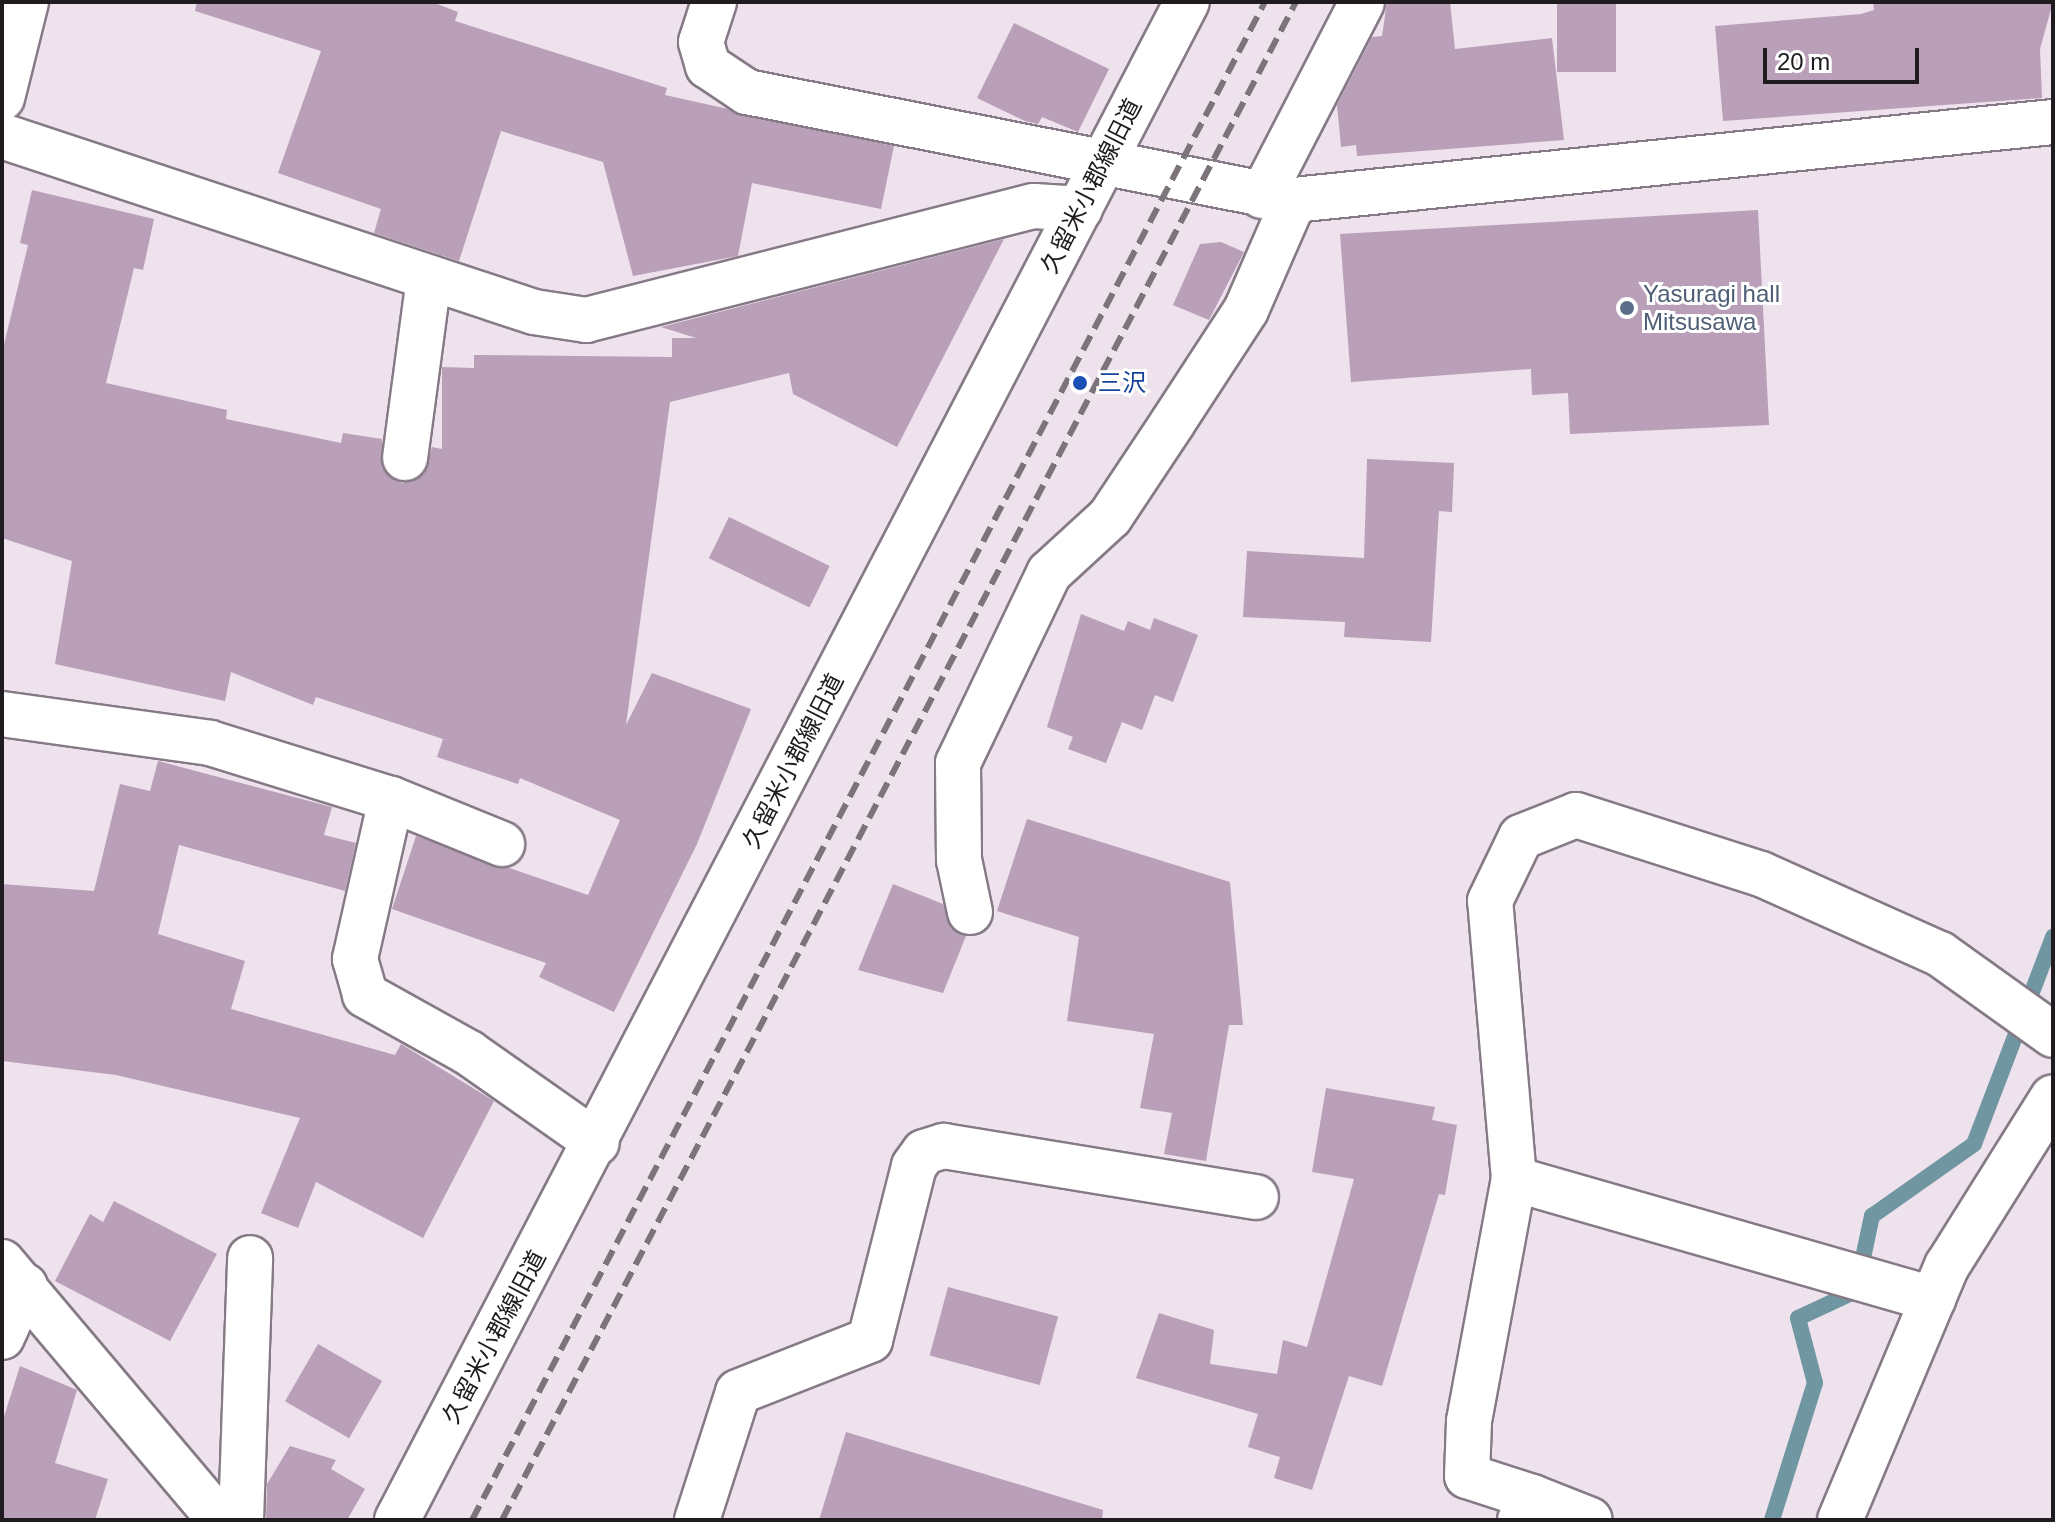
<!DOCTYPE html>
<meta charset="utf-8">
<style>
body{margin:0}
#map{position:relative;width:2055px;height:1522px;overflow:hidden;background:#eee2ed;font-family:Arial,"Noto Sans JP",sans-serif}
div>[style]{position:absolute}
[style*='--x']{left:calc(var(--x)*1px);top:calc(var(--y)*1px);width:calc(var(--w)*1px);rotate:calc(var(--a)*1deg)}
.stream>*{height:16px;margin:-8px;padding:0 8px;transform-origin:8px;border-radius:8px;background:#7096a2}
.building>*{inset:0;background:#b99fb8;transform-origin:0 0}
.roads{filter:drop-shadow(2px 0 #857a85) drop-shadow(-2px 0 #857a85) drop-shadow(0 2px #857a85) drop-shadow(0 -2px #857a85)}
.minor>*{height:44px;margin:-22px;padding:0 22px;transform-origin:22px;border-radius:22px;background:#fff}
.rail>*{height:6px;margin-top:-3px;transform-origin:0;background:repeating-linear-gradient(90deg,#7b747b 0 16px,transparent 0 24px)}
.dots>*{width:22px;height:22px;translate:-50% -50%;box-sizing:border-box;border:4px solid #fff;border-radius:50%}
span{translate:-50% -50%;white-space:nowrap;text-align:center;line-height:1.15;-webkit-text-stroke:6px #fff;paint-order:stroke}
.street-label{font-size:24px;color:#1f1b1f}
.service-label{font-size:24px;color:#4e5e75}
.left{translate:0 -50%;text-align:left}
.transit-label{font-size:24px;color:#164399}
.frame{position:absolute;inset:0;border:4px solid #1f1b1f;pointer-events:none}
.scale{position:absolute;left:1763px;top:48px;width:156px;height:36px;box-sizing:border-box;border:4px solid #1f1b1f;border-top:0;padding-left:10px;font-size:24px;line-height:28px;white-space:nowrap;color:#1f1b1f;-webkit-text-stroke:6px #fff;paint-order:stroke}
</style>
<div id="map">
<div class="stream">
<div style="--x:1772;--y:1520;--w:144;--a:-72.6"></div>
<div style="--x:1815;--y:1383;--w:67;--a:-104.7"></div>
<div style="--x:1798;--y:1318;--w:64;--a:-25"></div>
<div style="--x:1856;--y:1291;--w:77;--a:-78"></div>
<div style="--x:1872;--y:1216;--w:125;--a:-35.2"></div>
<div style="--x:1974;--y:1144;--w:222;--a:-69.1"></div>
</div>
<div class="building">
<div style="clip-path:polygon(197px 2px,432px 2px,458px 12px,455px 21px,667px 88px,665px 95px,894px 146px,881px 209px,752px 183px,738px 256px,633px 276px,603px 162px,501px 131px,459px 261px,374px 233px,381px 209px,278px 173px,321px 51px,195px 11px)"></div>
<div style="clip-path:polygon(1387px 2px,1450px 2px,1455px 49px,1552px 38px,1564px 140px,1357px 156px,1356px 145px,1341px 147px,1337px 105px,1372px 37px,1382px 36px)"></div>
<div style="left:1557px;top:2px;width:59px;height:70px"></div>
<div style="clip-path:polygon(1873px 2px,2053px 2px,2040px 49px,2042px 98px,1723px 121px,1715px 26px,1861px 14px,1874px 10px)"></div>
<div style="clip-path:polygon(1014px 23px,1109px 69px,1078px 132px,1042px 117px,1038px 124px,1025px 121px,977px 98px)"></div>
<div style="clip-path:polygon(32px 190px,154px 219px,143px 270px,134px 268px,106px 383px,227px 410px,226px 419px,341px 443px,343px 433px,382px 439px,382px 468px,402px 483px,424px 474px,432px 447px,442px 449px,442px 367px,474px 368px,474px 355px,672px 357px,672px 338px,696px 338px,661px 327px,1004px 239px,897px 447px,793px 394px,789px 373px,670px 402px,626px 725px,652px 673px,751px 709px,697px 844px,614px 1012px,539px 977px,546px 963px,392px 909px,416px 836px,588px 895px,620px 820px,520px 778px,518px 784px,437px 757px,443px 739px,316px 697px,313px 705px,231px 672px,225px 701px,55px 664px,72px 561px,2px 538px,2px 353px,28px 245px,20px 243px)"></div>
<div style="clip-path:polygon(1758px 210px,1769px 425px,1570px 434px,1568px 393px,1532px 395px,1531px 369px,1351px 382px,1340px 234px)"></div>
<div style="clip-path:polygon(1221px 242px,1244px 252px,1209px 320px,1173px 305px,1200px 244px)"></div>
<div style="clip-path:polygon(1367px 459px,1454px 463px,1452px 512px,1439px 511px,1431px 642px,1344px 637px,1345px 622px,1243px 617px,1247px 551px,1364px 558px)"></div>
<div style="left:729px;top:517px;width:112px;height:46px;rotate:26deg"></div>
<div style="clip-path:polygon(1081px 614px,1124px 631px,1128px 621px,1150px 630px,1154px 618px,1198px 635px,1173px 702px,1155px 695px,1142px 730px,1122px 722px,1106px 763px,1068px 749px,1073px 737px,1047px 727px)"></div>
<div style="clip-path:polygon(158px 761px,332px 807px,324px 835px,356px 843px,345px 891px,179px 845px,158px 934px,245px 961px,231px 1009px,395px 1055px,401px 1044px,494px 1101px,423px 1238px,316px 1182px,298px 1228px,261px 1213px,300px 1118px,116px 1075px,2px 1061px,2px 884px,94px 891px,120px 784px,150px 791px)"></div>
<div style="clip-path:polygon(1027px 819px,1230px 882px,1243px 1025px,1229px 1025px,1206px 1161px,1164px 1154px,1172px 1113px,1140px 1108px,1154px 1034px,1067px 1021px,1079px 937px,997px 911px)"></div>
<div style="clip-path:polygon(893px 884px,943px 904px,951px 928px,966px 936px,943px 993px,858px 970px)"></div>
<div style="clip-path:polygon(1326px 1088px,1435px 1107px,1432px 1120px,1457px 1125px,1445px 1195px,1439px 1194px,1382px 1386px,1349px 1376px,1312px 1490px,1274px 1478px,1280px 1457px,1248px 1447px,1258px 1414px,1136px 1378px,1159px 1313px,1214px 1330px,1210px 1364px,1277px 1374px,1283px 1340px,1307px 1347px,1354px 1179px,1312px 1172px)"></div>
<div style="clip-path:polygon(114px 1201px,217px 1254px,170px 1341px,55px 1281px,90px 1214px,103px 1222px)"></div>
<div style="left:948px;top:1287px;width:114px;height:71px;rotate:15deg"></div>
<div style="left:318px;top:1344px;width:74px;height:66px;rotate:30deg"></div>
<div style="clip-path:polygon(20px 1366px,77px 1390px,55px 1463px,108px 1479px,95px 1520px,2px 1520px,2px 1423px)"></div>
<div style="clip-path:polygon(846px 1432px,1103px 1510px,1102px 1520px,819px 1520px)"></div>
<div style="clip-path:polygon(290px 1446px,336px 1460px,331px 1469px,365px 1489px,347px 1520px,266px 1520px,267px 1484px)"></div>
</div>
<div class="roads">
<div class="minor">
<div style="--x:714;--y:2;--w:42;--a:108"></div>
<div style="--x:701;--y:42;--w:25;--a:74"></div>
<div style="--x:708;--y:66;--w:47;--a:33.7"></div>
<div style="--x:747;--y:92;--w:558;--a:11.17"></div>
<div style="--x:1294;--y:200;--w:763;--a:-5.87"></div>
<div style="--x:2;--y:98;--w:99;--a:-76"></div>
<div style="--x:2;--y:136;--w:560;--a:18.31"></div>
<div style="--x:534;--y:312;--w:53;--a:8.7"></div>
<div style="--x:586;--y:320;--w:462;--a:-14.3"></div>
<div style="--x:1034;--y:206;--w:46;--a:3.7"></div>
<div style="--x:1262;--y:196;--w:218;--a:-62.7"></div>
<div style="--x:405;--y:458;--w:182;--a:-82.4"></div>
<div style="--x:2;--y:714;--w:210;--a:7.9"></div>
<div style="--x:210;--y:743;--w:189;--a:17.2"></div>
<div style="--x:391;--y:799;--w:164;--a:102.7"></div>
<div style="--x:355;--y:959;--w:37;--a:74"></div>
<div style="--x:365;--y:995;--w:119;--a:29.1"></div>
<div style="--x:469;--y:1053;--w:156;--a:35.1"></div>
<div style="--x:391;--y:799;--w:120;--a:22.1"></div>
<div style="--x:970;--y:912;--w:53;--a:-101.9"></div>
<div style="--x:959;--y:860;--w:97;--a:-90.6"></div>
<div style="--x:958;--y:763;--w:211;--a:-64.4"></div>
<div style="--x:1049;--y:573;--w:83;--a:-42.6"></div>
<div style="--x:1110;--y:517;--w:114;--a:-56.4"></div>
<div style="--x:1173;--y:422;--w:134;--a:-56.9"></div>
<div style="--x:1246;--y:310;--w:120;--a:-66.4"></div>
<div style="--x:1514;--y:1179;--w:436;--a:16"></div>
<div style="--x:2;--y:1262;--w:338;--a:49.8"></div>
<div style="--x:2;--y:1337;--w:56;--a:-65.7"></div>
<div style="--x:1532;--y:1497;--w:62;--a:21.6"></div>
<div style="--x:241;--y:1520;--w:262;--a:-88"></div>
<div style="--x:397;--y:1520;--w:1711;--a:-62.51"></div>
<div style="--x:697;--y:1520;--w:134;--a:-72.2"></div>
<div style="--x:738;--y:1392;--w:142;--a:-21.5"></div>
<div style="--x:870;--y:1340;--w:179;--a:-75.8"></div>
<div style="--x:914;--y:1166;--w:17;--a:-54"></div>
<div style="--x:924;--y:1152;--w:21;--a:-17"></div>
<div style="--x:944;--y:1146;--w:316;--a:9.3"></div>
<div style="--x:1520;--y:1520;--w:26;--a:-62"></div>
<div style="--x:1532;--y:1497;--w:68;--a:-162.1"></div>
<div style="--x:1467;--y:1476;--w:55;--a:-87.9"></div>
<div style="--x:1469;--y:1421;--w:246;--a:-79.5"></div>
<div style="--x:1514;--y:1179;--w:279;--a:-94.9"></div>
<div style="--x:1490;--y:901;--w:71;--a:-64.2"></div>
<div style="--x:1521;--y:837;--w:59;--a:-21.8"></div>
<div style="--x:1576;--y:815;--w:194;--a:17.7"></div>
<div style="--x:1761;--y:874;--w:196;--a:24.1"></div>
<div style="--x:1940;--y:954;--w:139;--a:35.6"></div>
<div style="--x:1840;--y:1520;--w:276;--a:-67.2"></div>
<div style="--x:1947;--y:1266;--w:199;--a:-57.9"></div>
</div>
</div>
<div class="rail">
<div style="--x:472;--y:1520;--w:1713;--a:-62.42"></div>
<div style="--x:502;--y:1520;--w:1713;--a:-62.39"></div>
</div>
<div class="dots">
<div style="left:1627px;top:308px;background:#5c6f8a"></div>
<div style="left:1080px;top:383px;background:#1a4fb4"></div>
</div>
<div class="street-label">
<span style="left:1091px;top:186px;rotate:-63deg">久留米小郡線旧道</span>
<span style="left:793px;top:761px;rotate:-63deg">久留米小郡線旧道</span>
<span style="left:494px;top:1337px;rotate:-62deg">久留米小郡線旧道</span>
</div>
<div class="service-label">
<span class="left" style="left:1643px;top:308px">Yasuragi hall<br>Mitsusawa</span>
</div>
<div class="transit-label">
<span class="left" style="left:1098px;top:383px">三沢</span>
</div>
<div class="frame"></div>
<div class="scale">20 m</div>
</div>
